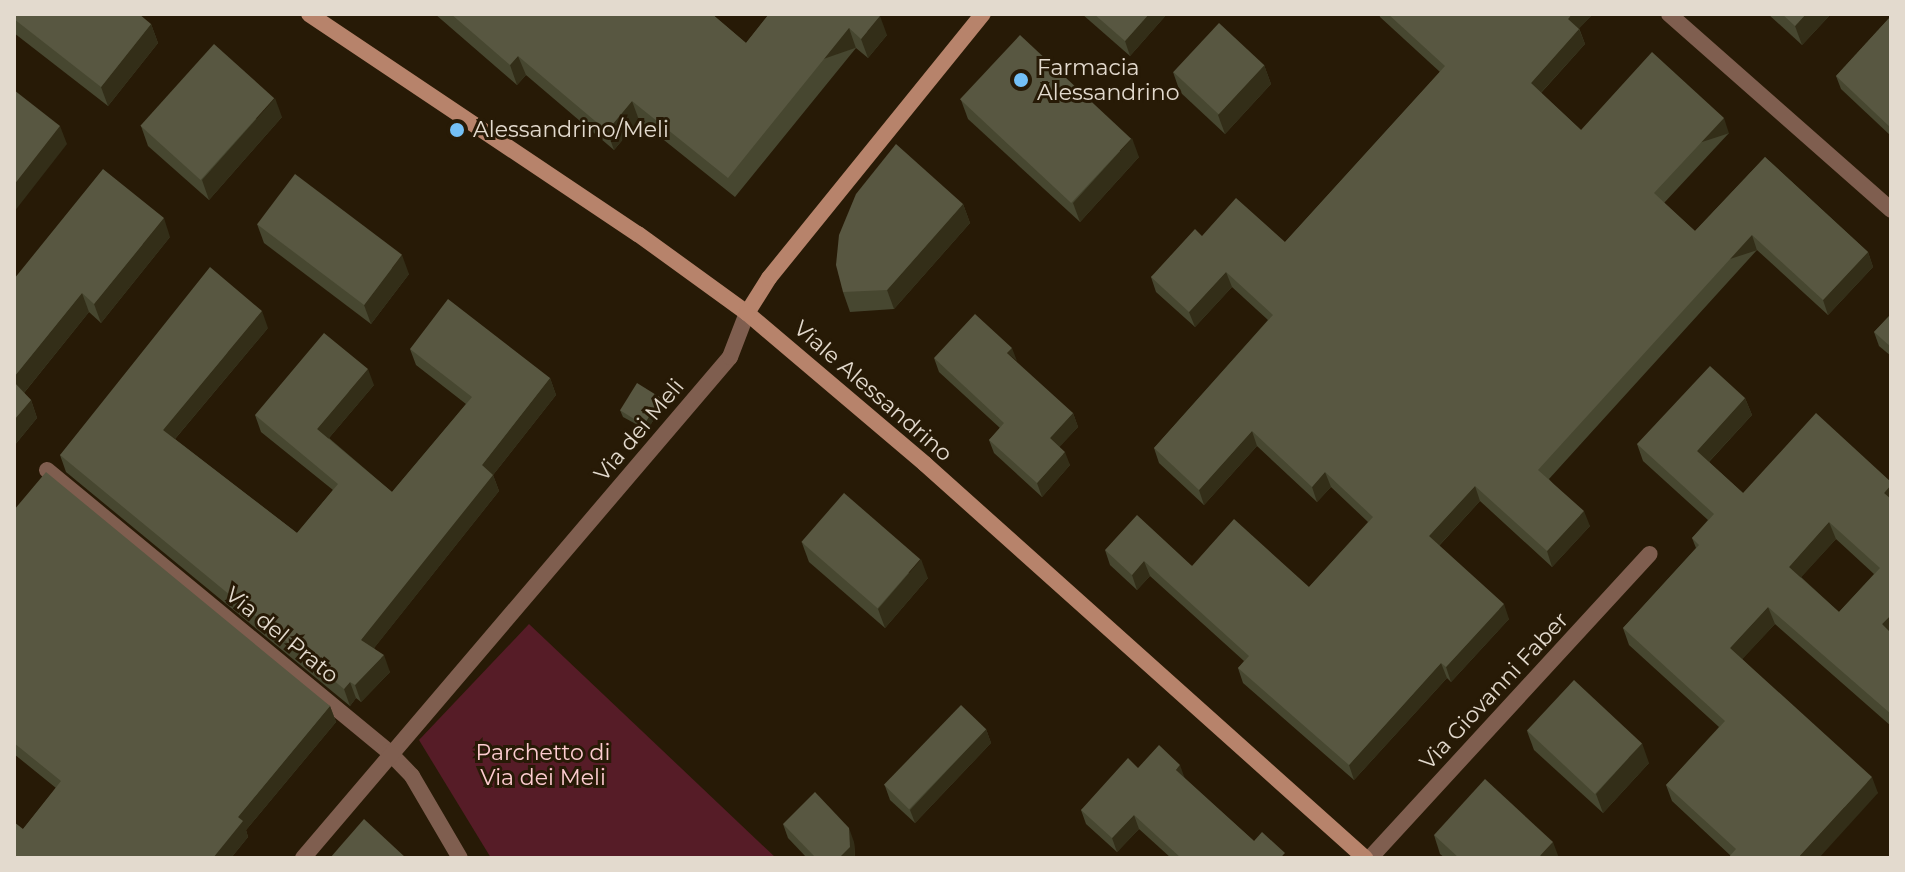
<!DOCTYPE html>
<style>
body{margin:0}
#map{position:relative;width:1905px;height:872px;overflow:hidden;background:#271a06;font-family:Montserrat,sans-serif}
div>[style]{position:absolute}
[style*='--x']{left:calc(var(--x)*1px);top:calc(var(--y)*1px);width:calc(var(--w)*1px);rotate:calc(var(--a)*1deg)}
.green>*{inset:0;background:#561c27}
.street>*{height:16px;margin:-8px;padding:0 8px;transform-origin:8px;border-radius:8px;background:#7f5e4f}
.secondary>*{height:16px;margin:-8px;padding:0 8px;transform-origin:8px;border-radius:8px;background:#b7836b}
.wall>*{inset:0;background:#474730}
.shaded-wall>*{inset:0;background:#332e18;transform-origin:0 0}
.building>*{inset:0;background:#585741;transform-origin:0 0}
.dots>*{width:22px;height:22px;translate:-50% -50%;box-sizing:border-box;border:4px solid #271a06;border-radius:50%}
span{translate:-50% -50%;white-space:nowrap;text-align:center;line-height:1.15;-webkit-text-stroke:6px #271a06;paint-order:stroke}
.poi-label{font-size:22px;color:#e3dace}
.left{translate:0 -50%;text-align:left}
.street-label{font-size:22px;color:#e3dace}
.park-label{font-size:22px;color:#fdccd0}
.frame{position:absolute;inset:0;border:16px solid #e3dace;pointer-events:none}
</style>
<div id="map">
<div class="green">
<div style="clip-path:polygon(529px 624px,776px 858px,491px 858px,419px 740px)"></div>
</div>
<div class="street">
<div style="--x:1669;--y:14;--w:296;--a:41.4"></div>
<div style="--x:47;--y:470;--w:443;--a:39.5"></div>
<div style="--x:389;--y:752;--w:33;--a:46"></div>
<div style="--x:412;--y:776;--w:95;--a:59.7"></div>
<div style="--x:303;--y:858;--w:658;--a:-49.56"></div>
<div style="--x:730;--y:357;--w:47;--a:-68.9"></div>
<div style="--x:1370;--y:858;--w:413;--a:-47.4"></div>
</div>
<div class="secondary">
<div style="--x:309;--y:14;--w:396;--a:33.8"></div>
<div style="--x:638;--y:234;--w:135;--a:35.9"></div>
<div style="--x:747;--y:313;--w:233;--a:40.3"></div>
<div style="--x:925;--y:464;--w:591;--a:41.84"></div>
<div style="--x:747;--y:313;--w:41;--a:-57.8"></div>
<div style="--x:769;--y:278;--w:340;--a:-51"></div>
</div>
<div class="wall">
<div style="clip-path:polygon(14px 14px,151px 24px,158px 43px,108px 106px,14px 33px)"></div>
<div style="clip-path:polygon(435px 14px,712px 14px,746px 43px,769px 14px,887px 35px,868px 58px,856px 48px,735px 197px,639px 120px,614px 150px,526px 75px,517px 85px)"></div>
<div style="clip-path:polygon(1082px 14px,1167px 14px,1130px 56px)"></div>
<div style="clip-path:polygon(1379px 14px,1590px 14px,1591px 16px,1579px 28px,1585px 44px,1541px 93px,1581px 130px,1729px 133px,1664px 203px,1695px 231px,1765px 157px,1868px 252px,1873px 267px,1828px 315px,1757px 250px,1549px 479px,1590px 526px,1552px 567px,1480px 501px,1439px 546px,1509px 619px,1451px 682px,1447px 678px,1354px 780px,1243px 683px,1238px 668px,1244px 661px,1150px 576px,1137px 590px,1110px 565px,1105px 550px,1309px 587px,1368px 522px,1331px 487px,1317px 502px,1257px 446px,1204px 505px,1159px 463px,1154px 448px,1268px 320px,1232px 287px,1195px 327px,1156px 292px,1151px 277px,1202px 236px,1285px 242px,1440px 72px,1380px 17px)"></div>
<div style="clip-path:polygon(1768px 14px,1831px 14px,1802px 45px)"></div>
<div style="clip-path:polygon(1891px 16px,1891px 136px,1841px 89px,1836px 76px)"></div>
<div style="clip-path:polygon(1264px 65px,1271px 84px,1225px 134px,1180px 92px,1173px 72px)"></div>
<div style="clip-path:polygon(961px 100px,1139px 157px,1080px 222px,968px 119px)"></div>
<div style="clip-path:polygon(282px 117px,209px 200px,148px 146px,141px 126px)"></div>
<div style="clip-path:polygon(963px 204px,970px 223px,894px 309px,850px 312px,843px 292px)"></div>
<div style="clip-path:polygon(257px 224px,409px 274px,371px 324px,264px 243px)"></div>
<div style="clip-path:polygon(170px 237px,101px 323px,89px 312px,24px 393px,31px 400px,37px 418px,14px 446px,14px 279px)"></div>
<div style="clip-path:polygon(1891px 314px,1891px 356px,1879px 346px,1874px 332px)"></div>
<div style="clip-path:polygon(268px 328px,175px 439px,297px 533px,333px 490px,261px 432px,255px 415px,374px 385px,329px 438px,392px 492px,466px 404px,416px 365px,410px 349px,550px 378px,556px 395px,493px 475px,499px 491px,374px 648px,390px 672px,361px 702px,356px 698px,350px 706px,66px 472px,60px 455px)"></div>
<div style="clip-path:polygon(934px 358px,1073px 413px,1078px 427px,1059px 447px,1070px 465px,1042px 497px,994px 453px,989px 440px,1000px 428px,939px 372px)"></div>
<div style="clip-path:polygon(evenodd,1745px 398px,1752px 415px,1709px 462px,1743px 493px,1891px 482px,1891px 726px,1775px 624px,1742px 659px,1878px 793px,1731px 856px,1672px 801px,1666px 785px,1719px 727px,1629px 645px,1623px 628px,1696px 548px,1692px 538px,1708px 520px,1643px 461px,1637px 444px,1745px 398px,1836px 539px,1874px 574px,1839px 612px,1801px 577px,1836px 539px)"></div>
<div style="clip-path:polygon(663px 405px,647px 430px,623px 417px,620px 410px)"></div>
<div style="clip-path:polygon(14px 510px,330px 706px,336px 722px,246px 830px,248px 837px,231px 858px,14px 858px,23px 829px,56px 788px,14px 754px)"></div>
<div style="clip-path:polygon(802px 543px,928px 578px,885px 628px,809px 562px)"></div>
<div style="clip-path:polygon(986px 729px,991px 743px,915px 823px,890px 800px,885px 786px)"></div>
<div style="clip-path:polygon(1527px 731px,1649px 763px,1603px 813px,1534px 750px)"></div>
<div style="clip-path:polygon(1138px 768px,1185px 779px,1254px 841px,1287px 858px,1171px 858px,1139px 829px,1117px 852px,1086px 824px,1081px 810px)"></div>
<div style="clip-path:polygon(783px 824px,854px 842px,855px 858px,807px 858px,788px 838px)"></div>
<div style="clip-path:polygon(1434px 835px,1559px 858px,1445px 858px,1440px 854px)"></div>
</div>
<div class="shaded-wall">
<div style="clip-path:polygon(1149px 14px,1167px 14px,1130px 56px,1125px 41px)"></div>
<div style="clip-path:polygon(1572px 14px,1590px 14px,1591px 16px,1574px 34px,1568px 19px)"></div>
<div style="clip-path:polygon(1806px 14px,1831px 14px,1802px 45px,1795px 26px)"></div>
<div style="clip-path:polygon(880px 16px,887px 35px,868px 58px,861px 39px)"></div>
<div style="clip-path:polygon(151px 24px,158px 43px,108px 106px,101px 87px)"></div>
<div style="left:849px;top:28px;width:21px;height:193px;rotate:71deg"></div>
<div style="clip-path:polygon(1579px 29px,1585px 44px,1536px 98px,1531px 83px)"></div>
<div style="clip-path:polygon(518px 56px,526px 75px,517px 85px,510px 65px)"></div>
<div style="clip-path:polygon(1264px 65px,1271px 84px,1225px 134px,1218px 115px)"></div>
<div style="clip-path:polygon(275px 98px,282px 117px,209px 200px,202px 180px)"></div>
<div style="clip-path:polygon(632px 101px,639px 120px,614px 150px,607px 131px)"></div>
<div style="left:1724px;top:118px;width:16px;height:103px;rotate:72deg"></div>
<div style="clip-path:polygon(60px 126px,67px 144px,14px 212px,14px 185px)"></div>
<div style="clip-path:polygon(1132px 138px,1139px 157px,1080px 222px,1073px 203px)"></div>
<div style="clip-path:polygon(963px 204px,970px 223px,894px 309px,887px 290px)"></div>
<div style="clip-path:polygon(164px 218px,170px 237px,101px 323px,94px 304px)"></div>
<div style="left:1752px;top:235px;width:16px;height:318px;rotate:72deg"></div>
<div style="clip-path:polygon(1868px 252px,1873px 267px,1828px 315px,1823px 300px)"></div>
<div style="clip-path:polygon(402px 255px,409px 274px,371px 324px,364px 305px)"></div>
<div style="clip-path:polygon(1226px 272px,1232px 287px,1195px 327px,1189px 312px)"></div>
<div style="clip-path:polygon(82px 293px,89px 312px,19px 399px,14px 386px,14px 377px)"></div>
<div style="clip-path:polygon(262px 311px,268px 328px,169px 446px,163px 430px)"></div>
<div style="clip-path:polygon(1012px 348px,1017px 361px,1007px 353px)"></div>
<div style="clip-path:polygon(368px 369px,374px 385px,323px 445px,317px 429px)"></div>
<div style="clip-path:polygon(550px 378px,556px 395px,493px 475px,499px 491px,367px 657px,361px 640px,482px 465px)"></div>
<div style="clip-path:polygon(661px 398px,663px 405px,647px 430px,645px 423px)"></div>
<div style="clip-path:polygon(1745px 398px,1752px 415px,1703px 468px,1697px 451px)"></div>
<div style="clip-path:polygon(31px 400px,37px 418px,14px 446px,14px 420px)"></div>
<div style="clip-path:polygon(1073px 413px,1078px 427px,1055px 452px,1050px 438px)"></div>
<div style="clip-path:polygon(1252px 431px,1257px 446px,1204px 505px,1199px 490px)"></div>
<div style="clip-path:polygon(1065px 452px,1070px 465px,1042px 497px,1037px 483px)"></div>
<div style="clip-path:polygon(1325px 472px,1331px 487px,1317px 502px,1312px 487px)"></div>
<div style="clip-path:polygon(1891px 485px,1891px 509px,1884px 493px)"></div>
<div style="clip-path:polygon(1475px 486px,1480px 501px,1434px 551px,1429px 536px)"></div>
<div style="clip-path:polygon(1584px 511px,1590px 526px,1552px 567px,1547px 551px)"></div>
<div style="clip-path:polygon(1829px 522px,1836px 539px,1795px 584px,1789px 567px)"></div>
<div style="clip-path:polygon(921px 559px,928px 578px,885px 628px,878px 609px)"></div>
<div style="clip-path:polygon(1144px 561px,1150px 576px,1137px 590px,1132px 575px)"></div>
<div style="clip-path:polygon(1504px 604px,1509px 619px,1451px 682px,1446px 667px)"></div>
<div style="clip-path:polygon(1768px 607px,1775px 624px,1737px 665px,1730px 648px)"></div>
<div style="clip-path:polygon(1891px 615px,1891px 638px,1882px 624px)"></div>
<div style="clip-path:polygon(384px 655px,390px 672px,361px 702px,355px 685px)"></div>
<div style="clip-path:polygon(1441px 663px,1447px 678px,1354px 780px,1349px 765px)"></div>
<div style="clip-path:polygon(350px 682px,356px 698px,350px 706px,344px 689px)"></div>
<div style="clip-path:polygon(330px 706px,336px 722px,246px 830px,248px 837px,231px 858px,213px 858px,238px 817px)"></div>
<div style="clip-path:polygon(986px 729px,991px 743px,915px 823px,910px 810px)"></div>
<div style="clip-path:polygon(1642px 743px,1649px 763px,1603px 813px,1596px 794px)"></div>
<div style="clip-path:polygon(1180px 765px,1185px 779px,1176px 770px)"></div>
<div style="clip-path:polygon(1872px 777px,1878px 793px,1819px 858px,1798px 858px)"></div>
<div style="clip-path:polygon(1134px 815px,1139px 829px,1117px 852px,1112px 838px)"></div>
<div style="clip-path:polygon(849px 828px,854px 842px,855px 858px,839px 858px)"></div>
<div style="clip-path:polygon(1553px 842px,1559px 858px,1538px 858px)"></div>
</div>
<div class="building">
<div style="clip-path:polygon(14px 14px,139px 14px,151px 24px,101px 87px,14px 19px)"></div>
<div style="clip-path:polygon(451px 14px,712px 14px,746px 43px,769px 14px,877px 14px,880px 16px,861px 39px,849px 28px,728px 178px,632px 101px,607px 131px,518px 56px,510px 65px)"></div>
<div style="clip-path:polygon(1094px 14px,1149px 14px,1125px 41px)"></div>
<div style="clip-path:polygon(1388px 14px,1572px 14px,1568px 19px,1579px 29px,1531px 83px,1581px 130px,1652px 52px,1724px 118px,1654px 193px,1695px 231px,1765px 157px,1868px 252px,1823px 300px,1752px 235px,1538px 470px,1584px 511px,1547px 551px,1475px 486px,1429px 536px,1504px 604px,1446px 667px,1441px 663px,1349px 765px,1238px 668px,1249px 656px,1144px 561px,1132px 575px,1105px 550px,1137px 515px,1192px 566px,1234px 519px,1309px 587px,1373px 517px,1325px 472px,1312px 487px,1252px 431px,1199px 490px,1154px 448px,1273px 315px,1226px 272px,1189px 312px,1151px 277px,1195px 229px,1202px 236px,1236px 198px,1285px 242px,1445px 66px)"></div>
<div style="clip-path:polygon(1782px 14px,1806px 14px,1795px 26px)"></div>
<div style="clip-path:polygon(1891px 16px,1891px 128px,1836px 76px)"></div>
<div style="left:1219px;top:23px;width:62px;height:67px;rotate:43deg"></div>
<div style="left:1020px;top:35px;width:152px;height:88px;rotate:43deg"></div>
<div style="left:214px;top:44px;width:81px;height:110px;rotate:42deg"></div>
<div style="clip-path:polygon(14px 90px,60px 126px,14px 185px)"></div>
<div style="clip-path:polygon(896px 144px,963px 204px,887px 290px,843px 292px,836px 265px,839px 235px,856px 194px)"></div>
<div style="clip-path:polygon(103px 169px,164px 218px,94px 304px,82px 293px,14px 377px,14px 279px)"></div>
<div style="left:295px;top:174px;width:134px;height:63px;rotate:37deg"></div>
<div style="clip-path:polygon(210px 267px,262px 311px,163px 430px,297px 533px,338px 484px,255px 415px,324px 333px,368px 369px,317px 429px,392px 492px,472px 397px,410px 349px,448px 299px,550px 378px,482px 465px,493px 475px,361px 640px,384px 655px,355px 685px,350px 682px,344px 689px,60px 455px)"></div>
<div style="clip-path:polygon(975px 314px,1012px 348px,1007px 353px,1073px 413px,1050px 438px,1065px 452px,1037px 483px,989px 440px,1004px 423px,934px 358px)"></div>
<div style="clip-path:polygon(1891px 314px,1891px 347px,1874px 332px)"></div>
<div style="clip-path:polygon(evenodd,1710px 366px,1745px 398px,1697px 451px,1743px 493px,1816px 413px,1891px 482px,1891px 485px,1884px 493px,1891px 499px,1891px 615px,1882px 624px,1891px 633px,1891px 714px,1768px 607px,1730px 648px,1872px 777px,1798px 858px,1728px 858px,1736px 849px,1666px 785px,1725px 721px,1623px 628px,1699px 545px,1692px 538px,1714px 514px,1637px 444px,1710px 366px,1829px 522px,1880px 568px,1839px 612px,1789px 567px,1829px 522px)"></div>
<div style="clip-path:polygon(14px 382px,31px 400px,14px 420px)"></div>
<div style="left:637px;top:383px;width:28px;height:32px;rotate:32deg"></div>
<div style="clip-path:polygon(46px 472px,330px 706px,238px 817px,243px 821px,213px 858px,14px 858px,14px 822px,23px 829px,61px 781px,14px 743px,14px 510px)"></div>
<div style="left:844px;top:493px;width:101px;height:65px;rotate:41deg"></div>
<div style="left:1574px;top:680px;width:93px;height:69px;rotate:43deg"></div>
<div style="left:961px;top:705px;width:35px;height:111px;rotate:44deg"></div>
<div style="clip-path:polygon(1159px 745px,1180px 765px,1176px 770px,1254px 841px,1262px 832px,1285px 853px,1280px 858px,1181px 858px,1134px 815px,1112px 838px,1081px 810px,1128px 758px,1138px 768px)"></div>
<div style="clip-path:polygon(1485px 779px,1553px 842px,1538px 858px,1459px 858px,1434px 835px)"></div>
<div style="clip-path:polygon(815px 792px,849px 828px,850px 847px,839px 858px,816px 858px,783px 824px)"></div>
<div style="clip-path:polygon(364px 819px,406px 858px,330px 858px)"></div>
</div>
<div class="dots">
<div style="left:1021px;top:80px;background:#74c0f6"></div>
<div style="left:457px;top:130px;background:#74c0f6"></div>
</div>
<div class="poi-label">
<span class="left" style="left:1037px;top:80px">Farmacia<br>Alessandrino</span>
<span class="left" style="left:473px;top:130px">Alessandrino/Meli</span>
</div>
<div class="street-label">
<span style="left:873px;top:391px;rotate:41deg">Viale Alessandrino</span>
<span style="left:639px;top:430px;rotate:-50deg">Via dei Meli</span>
<span style="left:282px;top:635px;rotate:39deg">Via del Prato</span>
<span style="left:1494px;top:691px;rotate:-47deg">Via Giovanni Faber</span>
</div>
<div class="park-label">
<span style="left:543px;top:765px">Parchetto di<br>Via dei Meli</span>
</div>
<div class="frame"></div>
</div>
